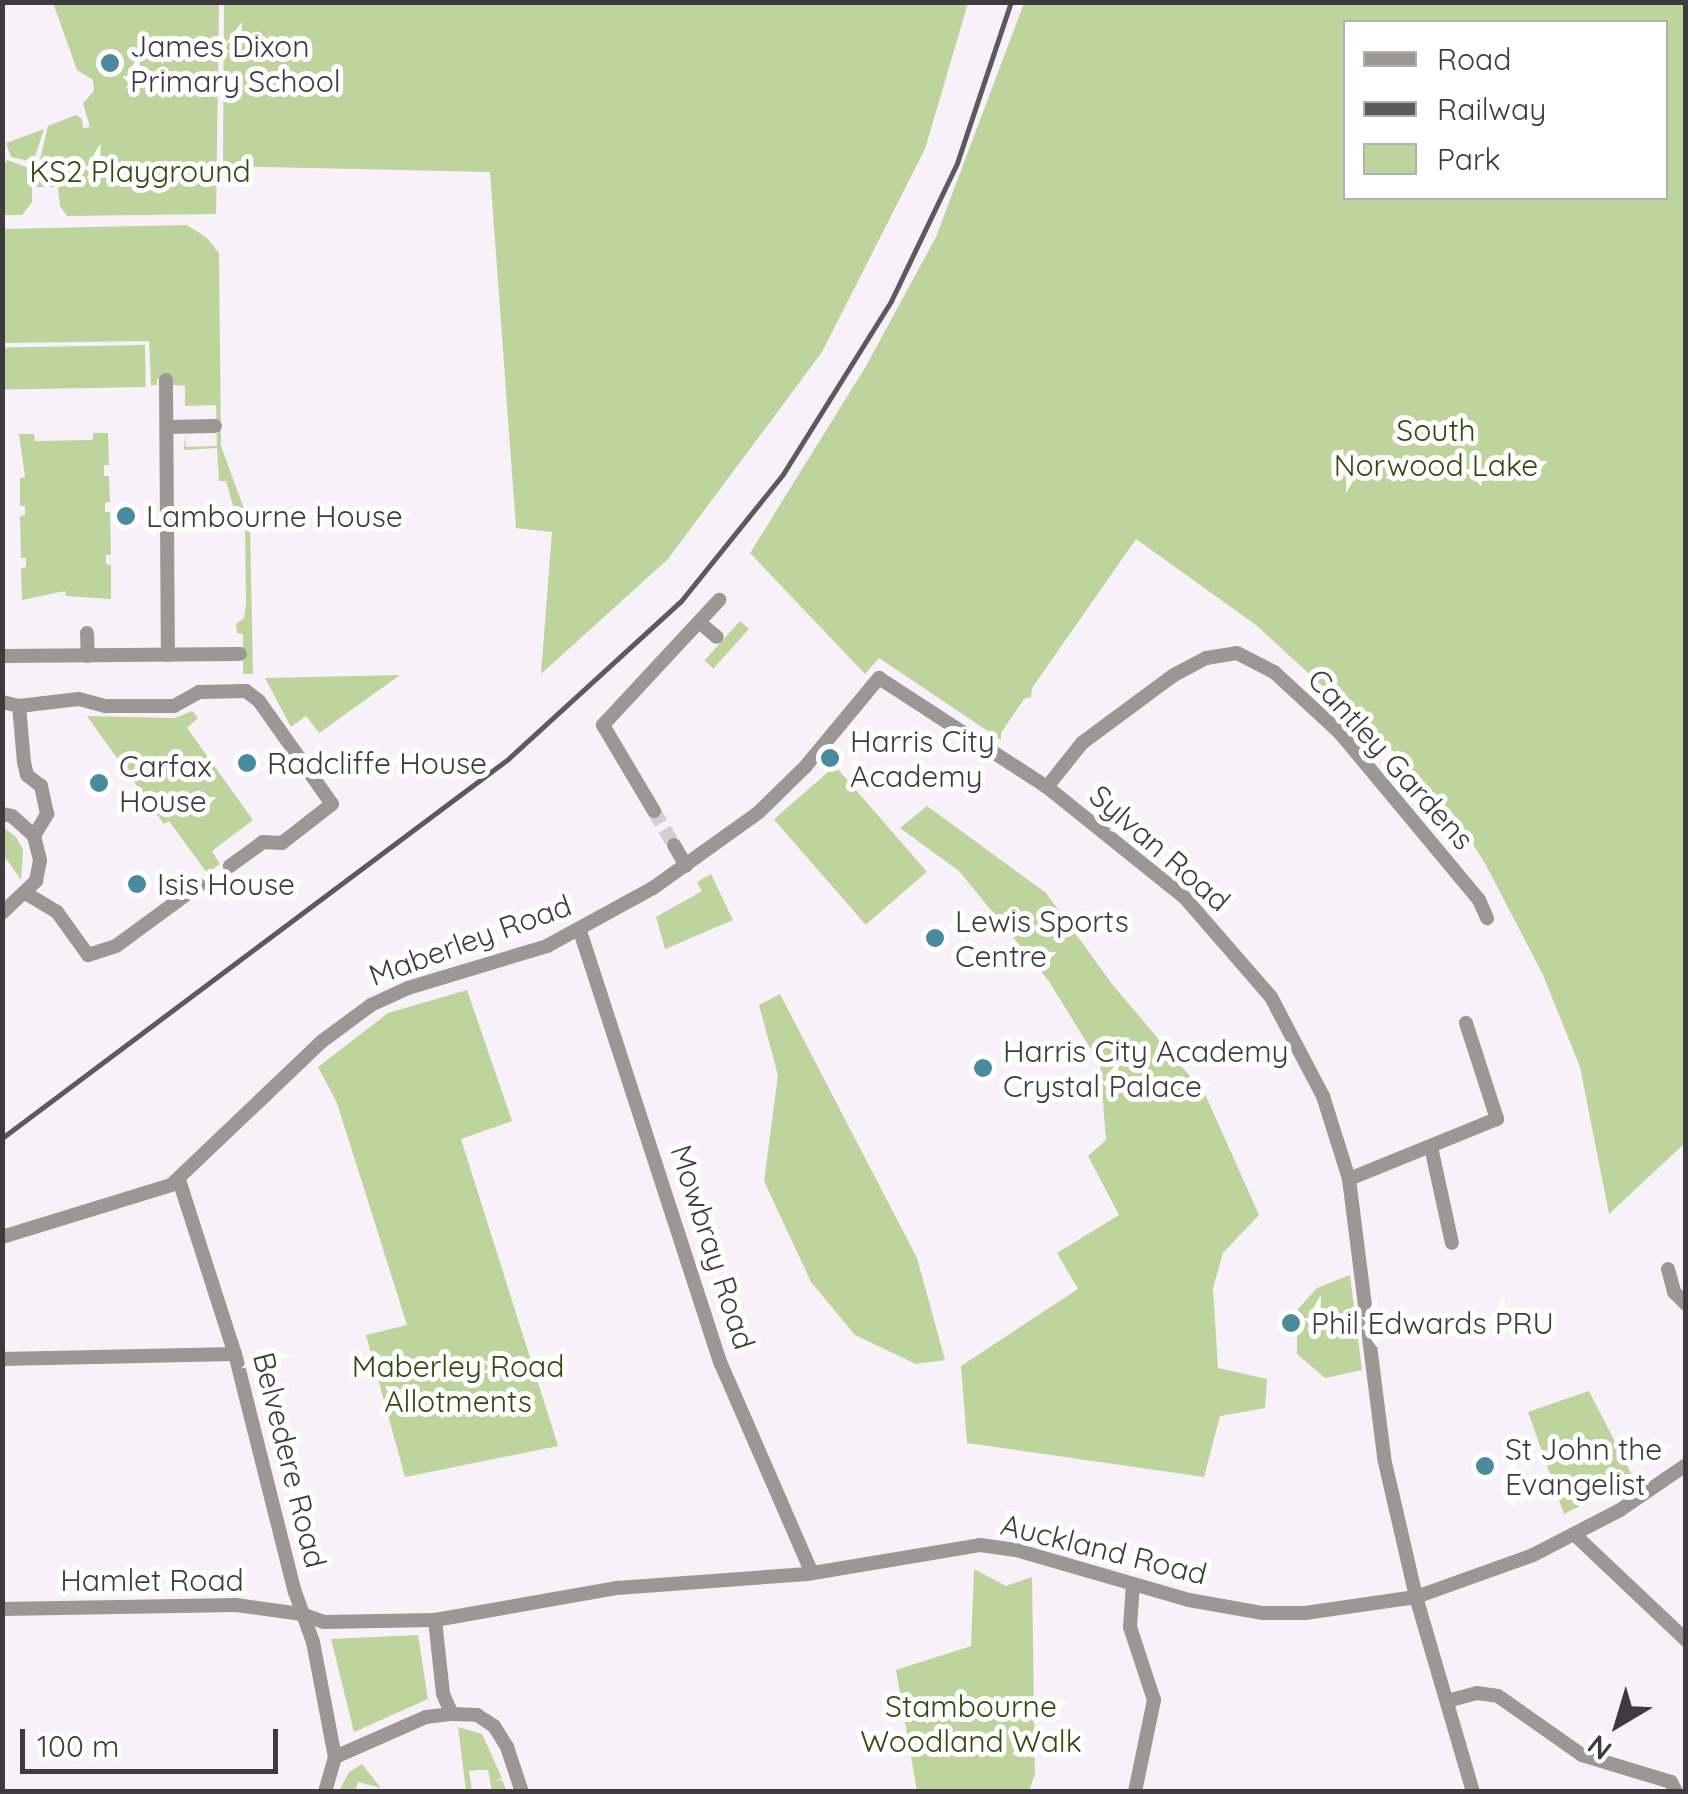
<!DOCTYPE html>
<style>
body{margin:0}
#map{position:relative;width:1688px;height:1794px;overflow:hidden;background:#f8f1fa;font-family:Quicksand,sans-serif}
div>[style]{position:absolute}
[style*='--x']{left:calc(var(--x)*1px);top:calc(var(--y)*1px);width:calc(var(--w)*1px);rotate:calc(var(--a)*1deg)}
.green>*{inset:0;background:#bdd49c;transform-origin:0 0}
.minor-tunnel>*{height:14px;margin-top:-7px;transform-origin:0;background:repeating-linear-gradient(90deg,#d3cdd5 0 14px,transparent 0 21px)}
.minor>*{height:14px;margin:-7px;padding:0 7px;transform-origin:7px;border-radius:7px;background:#9b9795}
.rail>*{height:5px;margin:-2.5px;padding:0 2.5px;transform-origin:2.5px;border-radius:2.5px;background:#5d5a5e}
.dots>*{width:28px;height:28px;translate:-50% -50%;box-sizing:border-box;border:5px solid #fff;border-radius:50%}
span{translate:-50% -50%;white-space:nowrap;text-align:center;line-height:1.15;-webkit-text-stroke:10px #fff;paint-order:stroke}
.poi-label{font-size:30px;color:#3e3b3f}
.left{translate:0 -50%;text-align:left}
.park-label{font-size:30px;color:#35480f}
.street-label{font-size:30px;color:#3e3b3f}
.frame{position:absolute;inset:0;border:5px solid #3e3b3f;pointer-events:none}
.legend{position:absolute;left:1343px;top:20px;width:325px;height:180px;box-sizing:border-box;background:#fff;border:2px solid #b2b1b2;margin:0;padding:12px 18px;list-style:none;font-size:30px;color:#3e3b3f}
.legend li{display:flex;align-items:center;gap:20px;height:50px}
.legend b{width:50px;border:2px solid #b2b1b2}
.north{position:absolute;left:1568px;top:1674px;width:100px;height:100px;-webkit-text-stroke:8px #fff;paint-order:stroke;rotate:218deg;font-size:28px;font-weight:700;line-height:40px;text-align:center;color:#3e3b3f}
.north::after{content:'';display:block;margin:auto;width:35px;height:45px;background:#3e3b3f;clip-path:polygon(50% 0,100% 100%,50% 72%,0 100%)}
.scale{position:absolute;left:20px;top:1729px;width:258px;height:45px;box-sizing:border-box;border:5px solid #3e3b3f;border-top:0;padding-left:12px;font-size:30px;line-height:35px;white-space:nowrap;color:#3e3b3f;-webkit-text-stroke:8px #fff;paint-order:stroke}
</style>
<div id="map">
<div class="green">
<div style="clip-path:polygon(53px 3px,219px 3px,216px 214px,67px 216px,60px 206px,58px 187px,36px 187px,38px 168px,64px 174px,63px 169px,39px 163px,48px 126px,76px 115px,82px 119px,83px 128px,90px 127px,83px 103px,94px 91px,93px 80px,77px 70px)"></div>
<div style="clip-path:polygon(224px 3px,224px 2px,968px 3px,925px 149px,822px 352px,668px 559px,541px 674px,552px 532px,516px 528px,490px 172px,223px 166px)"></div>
<div style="clip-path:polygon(evenodd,1024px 3px,1685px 3px,1685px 1143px,1609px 1214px,1580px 1067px,1543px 975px,1486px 865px,1454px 815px,1404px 761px,1256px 625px,1136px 539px,1032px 688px,1031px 697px,1024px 699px,1001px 733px,1001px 740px,879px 658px,865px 674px,750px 553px,866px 366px,936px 237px,1024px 3px,1346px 22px,1666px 22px,1666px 198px,1346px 198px,1346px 22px)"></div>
<div style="clip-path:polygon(44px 129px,33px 162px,11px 157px,6px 143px)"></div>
<div style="clip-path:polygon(7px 160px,32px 169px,32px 202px,22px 215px,3px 215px,3px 167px)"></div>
<div style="clip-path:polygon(187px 225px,207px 238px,219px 253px,221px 446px,250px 525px,253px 674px,243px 674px,243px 634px,237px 633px,236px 624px,244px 618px,246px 604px,245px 523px,237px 519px,226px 481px,219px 481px,217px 448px,184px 450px,185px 435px,186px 447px,217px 446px,216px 405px,185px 406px,185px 386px,173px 385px,172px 378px,157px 379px,157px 385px,151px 385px,149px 341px,3px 343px,2px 229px)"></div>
<div style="left:145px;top:345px;width:42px;height:142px;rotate:89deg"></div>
<div style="clip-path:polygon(93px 433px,108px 433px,109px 465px,104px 465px,104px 476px,109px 476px,110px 502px,105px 503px,105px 512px,110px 512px,111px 555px,106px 555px,106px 564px,111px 565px,111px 599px,66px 596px,65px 591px,22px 600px,21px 568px,26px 567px,26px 558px,21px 558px,20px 516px,25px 515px,25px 506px,20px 506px,20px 478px,25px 477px,19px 434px,34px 434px,35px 441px,93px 440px)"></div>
<div style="left:740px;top:621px;width:12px;height:53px;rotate:42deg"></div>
<div style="clip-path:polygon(400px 675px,319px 733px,306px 716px,291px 727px,265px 678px)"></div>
<div style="clip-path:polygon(192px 711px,198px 718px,187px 728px,253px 820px,212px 851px,220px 864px,207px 873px,169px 821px,164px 824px,87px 716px,175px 718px)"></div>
<div style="left:835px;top:766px;width:140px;height:81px;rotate:49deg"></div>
<div style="clip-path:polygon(927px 806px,1046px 893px,1112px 984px,1205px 1094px,1259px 1215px,1223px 1253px,1213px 1288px,1218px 1368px,1267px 1379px,1265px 1408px,1220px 1416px,1204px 1477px,967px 1443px,961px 1366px,1078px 1289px,1057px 1253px,1119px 1215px,1088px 1156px,1106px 1140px,1100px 1064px,1048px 980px,959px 871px,900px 828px)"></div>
<div style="clip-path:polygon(3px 827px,16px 837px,23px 850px,21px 880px,3px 854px)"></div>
<div style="clip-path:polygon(711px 874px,733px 920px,665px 949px,656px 917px,702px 891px,697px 882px)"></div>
<div style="clip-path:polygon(467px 990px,512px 1121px,461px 1139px,558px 1446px,405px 1477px,366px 1335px,407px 1325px,337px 1103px,318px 1067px,388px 1013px)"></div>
<div style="clip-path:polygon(780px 994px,917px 1258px,945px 1360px,916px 1364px,855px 1335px,811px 1282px,764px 1181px,778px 1075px,759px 1005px)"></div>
<div style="clip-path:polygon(1350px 1275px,1362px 1370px,1325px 1378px,1297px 1354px,1297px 1310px,1317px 1288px)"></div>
<div style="clip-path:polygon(1589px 1391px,1634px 1479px,1564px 1514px,1528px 1412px)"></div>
<div style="clip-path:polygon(974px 1569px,1006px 1586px,1032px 1577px,1035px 1774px,1029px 1791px,917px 1791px,896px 1670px,971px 1646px)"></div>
<div style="clip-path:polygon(418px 1635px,428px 1699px,354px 1732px,331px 1639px)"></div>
<div style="clip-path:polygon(458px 1727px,482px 1734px,502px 1778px,494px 1782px,502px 1780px,507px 1791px,492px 1791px,488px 1770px,477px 1770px,469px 1771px,472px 1791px,466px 1791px)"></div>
<div style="clip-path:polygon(362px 1764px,381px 1788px,358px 1782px,355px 1791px,339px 1791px,349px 1772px)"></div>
</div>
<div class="minor-tunnel">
<div style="--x:654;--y:811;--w:39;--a:60"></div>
</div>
<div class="minor">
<div style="--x:166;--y:380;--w:275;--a:89.6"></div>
<div style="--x:167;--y:427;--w:48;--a:-1.2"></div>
<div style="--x:699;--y:622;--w:23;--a:40"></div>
<div style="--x:87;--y:633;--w:23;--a:88"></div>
<div style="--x:2;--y:656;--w:238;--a:-0.5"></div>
<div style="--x:2;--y:702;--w:17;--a:13"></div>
<div style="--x:1047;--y:787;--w:56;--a:-51.5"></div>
<div style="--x:1082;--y:743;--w:114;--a:-36.5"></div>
<div style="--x:1174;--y:675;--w:36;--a:-28"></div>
<div style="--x:1206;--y:658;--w:31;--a:-9"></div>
<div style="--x:1237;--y:653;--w:42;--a:27.2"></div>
<div style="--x:1274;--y:672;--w:90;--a:42.7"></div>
<div style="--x:1340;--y:733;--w:217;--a:50.2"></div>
<div style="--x:1479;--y:900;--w:20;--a:66"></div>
<div style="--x:654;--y:811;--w:100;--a:-120.7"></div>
<div style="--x:603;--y:725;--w:171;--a:-47.1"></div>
<div style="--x:2;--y:814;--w:10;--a:11"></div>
<div style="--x:12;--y:816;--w:30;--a:42"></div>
<div style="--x:674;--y:845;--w:24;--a:60"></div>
<div style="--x:27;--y:894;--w:35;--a:31"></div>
<div style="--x:57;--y:912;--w:53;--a:54.2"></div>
<div style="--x:88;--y:955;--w:29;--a:-18"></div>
<div style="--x:116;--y:946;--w:103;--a:-36.3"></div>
<div style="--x:2;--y:913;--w:47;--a:-43.3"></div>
<div style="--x:36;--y:881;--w:21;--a:-79"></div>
<div style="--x:40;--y:860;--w:25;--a:-104"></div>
<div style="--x:34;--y:836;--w:26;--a:-59"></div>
<div style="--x:47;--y:814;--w:29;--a:-102"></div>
<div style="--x:41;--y:786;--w:18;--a:-142"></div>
<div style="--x:27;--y:775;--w:13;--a:-103"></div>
<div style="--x:24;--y:762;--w:56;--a:-95.1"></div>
<div style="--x:19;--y:706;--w:60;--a:-6.7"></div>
<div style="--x:79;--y:699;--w:28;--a:15"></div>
<div style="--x:106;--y:706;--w:68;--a:0"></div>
<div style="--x:174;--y:706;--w:29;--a:-29"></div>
<div style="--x:199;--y:692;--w:47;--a:-1.2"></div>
<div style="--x:246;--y:691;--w:16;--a:38"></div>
<div style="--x:259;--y:701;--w:126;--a:54.7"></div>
<div style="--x:332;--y:804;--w:63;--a:142"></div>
<div style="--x:282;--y:843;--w:19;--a:-177"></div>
<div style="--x:263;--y:842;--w:41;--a:144"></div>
<div style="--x:580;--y:931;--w:455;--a:72"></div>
<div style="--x:721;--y:1364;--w:228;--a:66.5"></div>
<div style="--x:1431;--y:1147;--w:98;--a:77.7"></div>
<div style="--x:1349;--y:1179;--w:160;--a:-22.1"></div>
<div style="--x:1497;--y:1119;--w:101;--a:-107.9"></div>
<div style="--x:179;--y:1180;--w:183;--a:72.2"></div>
<div style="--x:235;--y:1354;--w:245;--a:75.9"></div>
<div style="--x:295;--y:1592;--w:53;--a:70.2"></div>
<div style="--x:313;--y:1642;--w:117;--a:79.2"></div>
<div style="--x:335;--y:1757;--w:36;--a:106"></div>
<div style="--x:2;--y:1237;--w:177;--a:-17.1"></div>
<div style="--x:171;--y:1185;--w:207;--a:-43.6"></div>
<div style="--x:321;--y:1042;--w:62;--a:-36.5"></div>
<div style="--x:371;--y:1005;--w:41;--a:-24.7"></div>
<div style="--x:408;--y:988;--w:145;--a:-16.8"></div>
<div style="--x:547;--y:946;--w:121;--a:-28.7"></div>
<div style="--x:653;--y:888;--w:130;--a:-35.6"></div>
<div style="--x:759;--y:812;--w:64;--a:-44.4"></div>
<div style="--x:805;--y:767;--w:116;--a:-50.3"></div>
<div style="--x:879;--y:678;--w:200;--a:33"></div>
<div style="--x:1047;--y:787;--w:177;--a:38.8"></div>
<div style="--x:1185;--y:898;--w:131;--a:49"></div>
<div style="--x:1271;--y:997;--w:112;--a:62.3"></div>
<div style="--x:1323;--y:1096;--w:87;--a:72.6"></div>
<div style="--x:1349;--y:1179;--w:281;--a:82.8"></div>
<div style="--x:1384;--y:1458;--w:143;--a:77"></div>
<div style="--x:1416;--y:1597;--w:203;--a:73.7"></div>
<div style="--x:1668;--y:1269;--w:24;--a:75"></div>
<div style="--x:1674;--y:1292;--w:17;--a:45"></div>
<div style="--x:2;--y:1359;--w:233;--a:-1.2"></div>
<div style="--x:1575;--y:1535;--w:153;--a:43.4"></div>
<div style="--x:1133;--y:1584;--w:43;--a:94"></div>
<div style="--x:1130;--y:1627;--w:77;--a:71.8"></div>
<div style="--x:1154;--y:1700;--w:94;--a:101.7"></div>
<div style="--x:2;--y:1609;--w:234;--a:-1"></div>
<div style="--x:236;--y:1605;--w:67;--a:7.8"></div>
<div style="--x:302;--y:1614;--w:23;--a:20"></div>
<div style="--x:324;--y:1622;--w:111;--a:-1"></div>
<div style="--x:435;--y:1620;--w:185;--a:-10"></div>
<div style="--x:617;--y:1588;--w:191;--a:-4.2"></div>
<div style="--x:807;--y:1574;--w:175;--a:-9.5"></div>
<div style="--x:980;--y:1545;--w:36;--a:8"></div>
<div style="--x:1016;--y:1550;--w:180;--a:16.1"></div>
<div style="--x:1189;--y:1600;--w:75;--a:10"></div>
<div style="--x:1263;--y:1613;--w:42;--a:0"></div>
<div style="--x:1305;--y:1613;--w:112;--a:-8.2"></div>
<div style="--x:1416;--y:1597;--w:124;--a:-19.7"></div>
<div style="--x:1533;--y:1555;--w:98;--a:-27.3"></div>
<div style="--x:1620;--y:1510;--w:80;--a:-34.3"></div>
<div style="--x:435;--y:1620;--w:74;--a:83.8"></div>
<div style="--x:443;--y:1694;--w:22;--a:66"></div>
<div style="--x:452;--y:1714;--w:25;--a:2"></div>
<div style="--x:477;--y:1715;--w:20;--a:33"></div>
<div style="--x:494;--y:1726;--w:25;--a:58"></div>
<div style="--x:507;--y:1747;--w:47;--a:71.6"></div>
<div style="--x:1447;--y:1701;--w:31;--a:-15"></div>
<div style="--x:1477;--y:1693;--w:21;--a:8"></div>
<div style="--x:1498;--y:1696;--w:103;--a:35.1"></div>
<div style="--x:1582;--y:1755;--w:93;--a:16.9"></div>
<div style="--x:1671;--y:1782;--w:11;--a:63"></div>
<div style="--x:335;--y:1757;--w:99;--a:-23.7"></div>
<div style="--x:426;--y:1717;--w:26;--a:-7"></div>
</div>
<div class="rail">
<div style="--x:2;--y:1138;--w:632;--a:-36.83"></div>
<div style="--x:508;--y:759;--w:234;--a:-42.4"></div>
<div style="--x:681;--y:601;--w:163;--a:-51.2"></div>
<div style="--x:783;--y:474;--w:204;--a:-58"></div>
<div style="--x:891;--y:301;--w:153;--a:-64.4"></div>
<div style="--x:957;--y:163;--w:170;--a:-71.5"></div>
</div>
<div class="dots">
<div style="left:110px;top:63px;background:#498b9c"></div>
<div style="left:126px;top:516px;background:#498b9c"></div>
<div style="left:830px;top:758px;background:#498b9c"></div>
<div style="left:247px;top:763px;background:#498b9c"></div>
<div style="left:99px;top:783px;background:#498b9c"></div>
<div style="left:137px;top:884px;background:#498b9c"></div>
<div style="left:935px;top:938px;background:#498b9c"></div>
<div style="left:983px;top:1068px;background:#498b9c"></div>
<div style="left:1291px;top:1323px;background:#498b9c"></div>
<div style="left:1485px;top:1466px;background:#498b9c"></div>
</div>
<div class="poi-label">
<span class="left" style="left:130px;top:63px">James Dixon<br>Primary School</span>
<span class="left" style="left:146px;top:516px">Lambourne House</span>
<span class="left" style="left:850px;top:758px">Harris City<br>Academy</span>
<span class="left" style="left:267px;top:763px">Radcliffe House</span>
<span class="left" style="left:119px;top:783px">Carfax<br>House</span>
<span class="left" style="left:157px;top:884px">Isis House</span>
<span class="left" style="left:955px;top:938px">Lewis Sports<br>Centre</span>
<span class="left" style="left:1003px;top:1068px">Harris City Academy<br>Crystal Palace</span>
<span class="left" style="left:1311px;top:1323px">Phil Edwards PRU</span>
<span class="left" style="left:1505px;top:1466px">St John the<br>Evangelist</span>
</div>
<div class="park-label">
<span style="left:140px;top:171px">KS2 Playground</span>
<span style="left:1436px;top:447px">South<br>Norwood Lake</span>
<span style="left:458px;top:1383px">Maberley Road<br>Allotments</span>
<span style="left:971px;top:1723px">Stambourne<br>Woodland Walk</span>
</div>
<div class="street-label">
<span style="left:1391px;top:759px;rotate:48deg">Cantley Gardens</span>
<span style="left:1160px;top:848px;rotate:41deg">Sylvan Road</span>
<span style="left:470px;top:940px;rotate:-20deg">Maberley Road</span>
<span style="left:713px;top:1247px;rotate:72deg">Mowbray Road</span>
<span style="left:290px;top:1460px;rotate:76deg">Belvedere Road</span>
<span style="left:1104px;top:1549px;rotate:14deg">Auckland Road</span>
<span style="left:152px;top:1580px">Hamlet Road</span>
</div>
<div class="frame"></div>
<ul class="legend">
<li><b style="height:12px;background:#9b9795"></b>Road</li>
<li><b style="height:12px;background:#5d5a5e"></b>Railway</li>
<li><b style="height:28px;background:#bdd49c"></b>Park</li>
</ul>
<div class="north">N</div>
<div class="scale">100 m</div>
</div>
